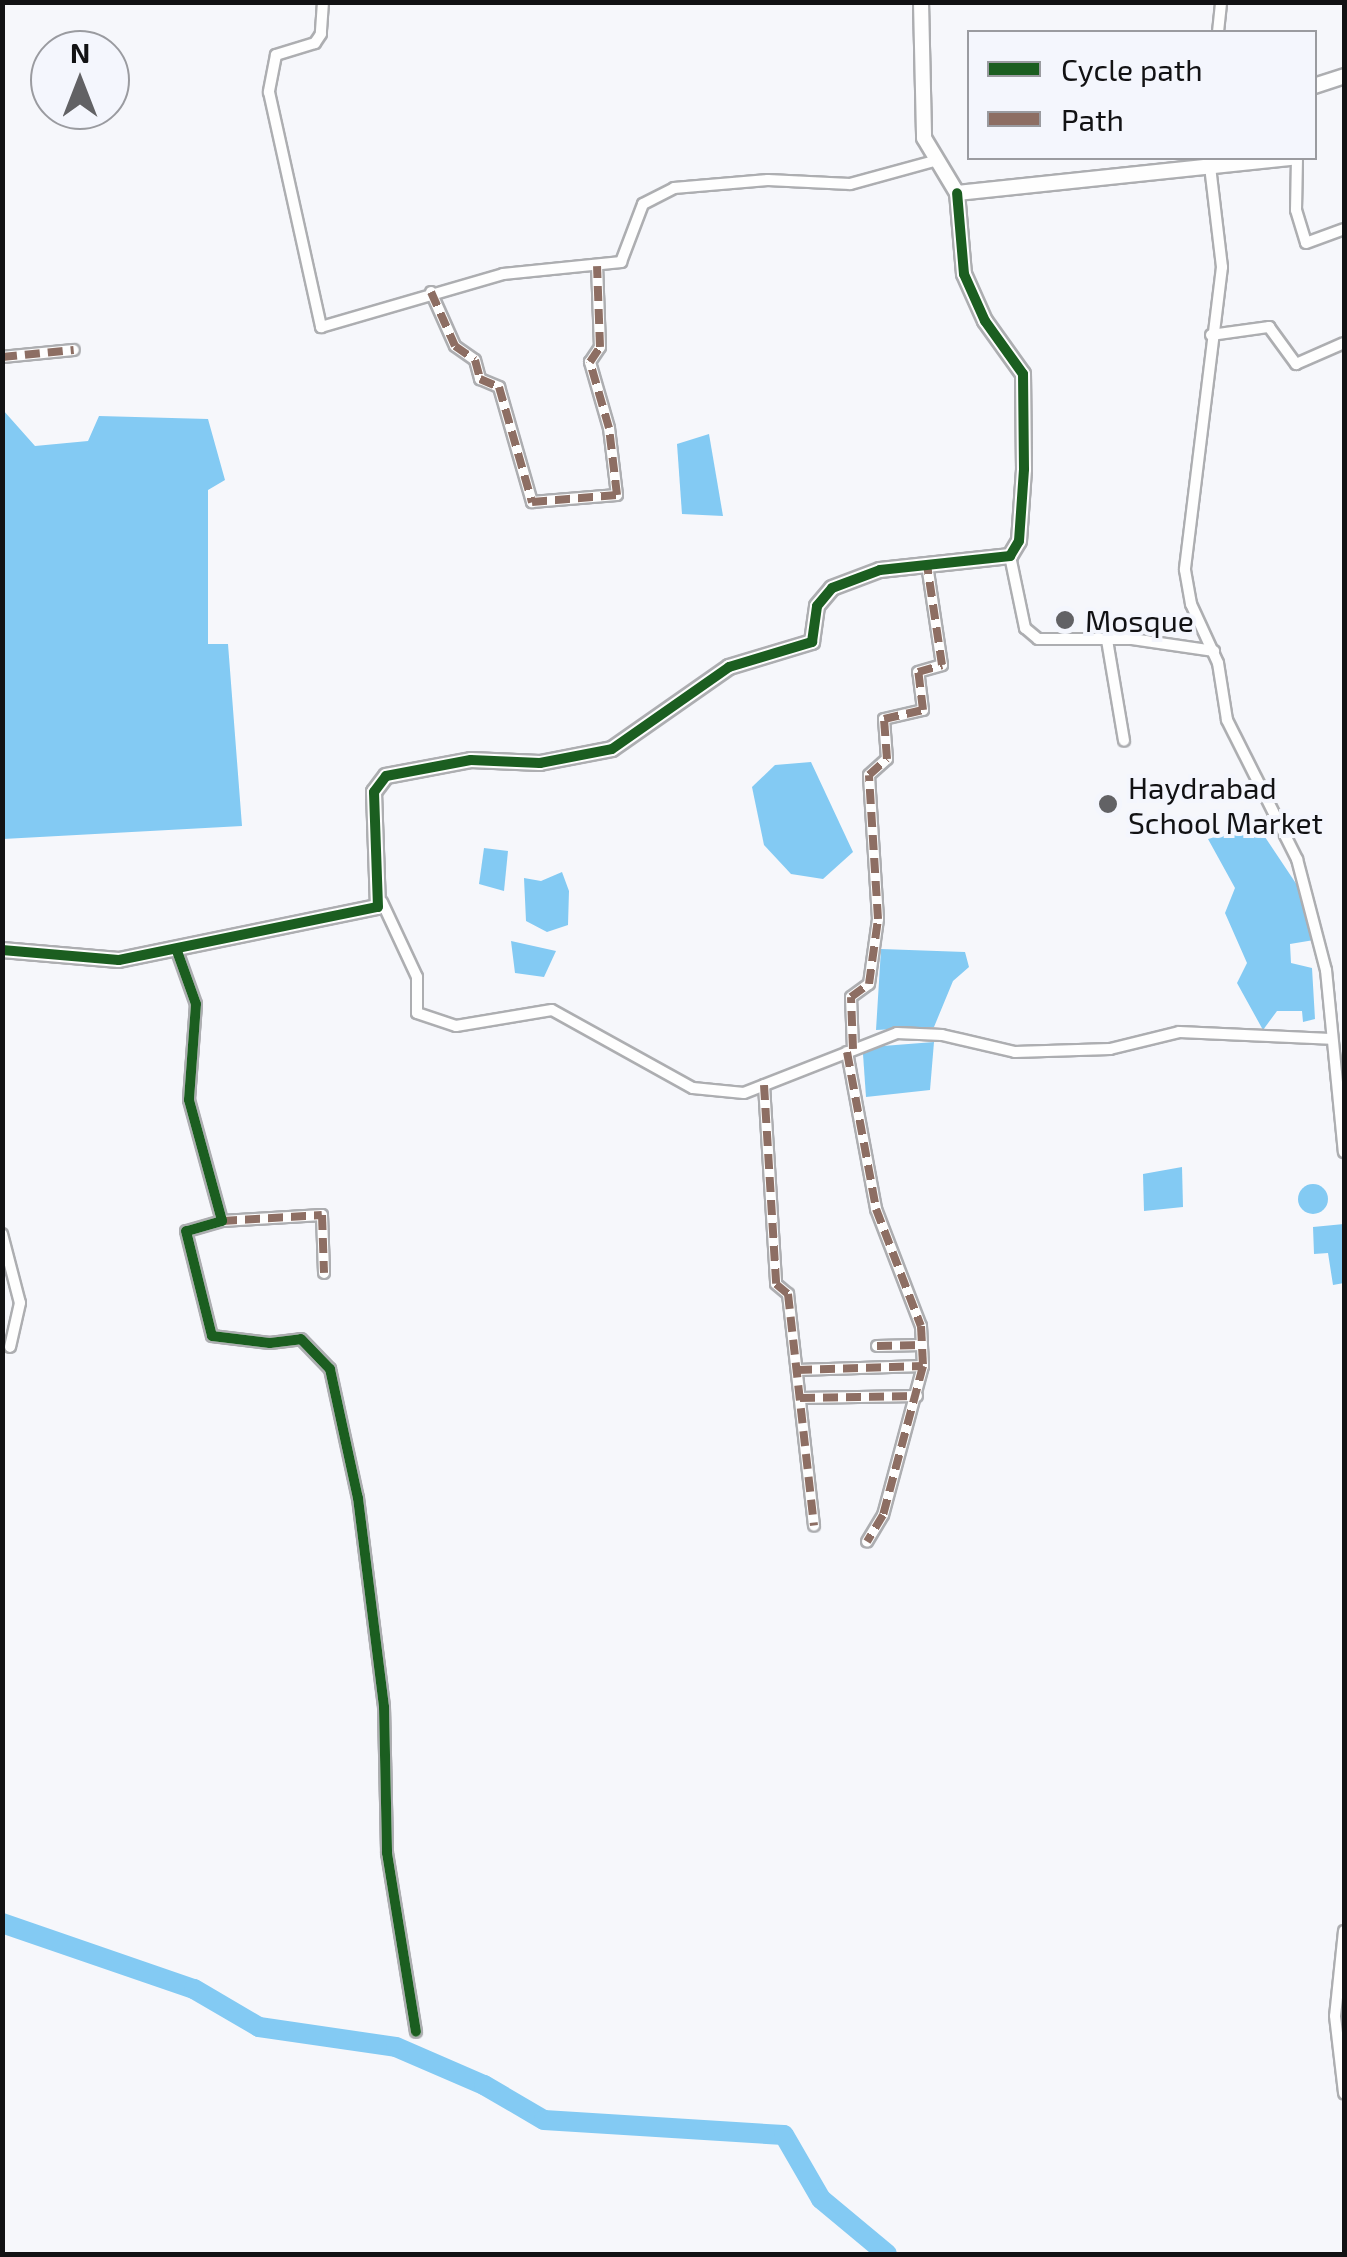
<!DOCTYPE html>
<style>
body{margin:0}
#map{position:relative;width:1347px;height:2257px;overflow:hidden;background:#f6f7fb;font-family:"Exo 2",sans-serif}
div>[style]{position:absolute}
[style*='--x']{left:calc(var(--x)*1px);top:calc(var(--y)*1px);width:calc(var(--w)*1px);rotate:calc(var(--a)*1deg)}
.water>*{inset:0;background:#83caf3}
.round{border-radius:50%}
.river>*{height:20px;margin:-10px;padding:0 10px;transform-origin:10px;border-radius:10px;background:#83caf3}
.roads{filter:drop-shadow(2px 0 #adaeb1) drop-shadow(-2px 0 #adaeb1) drop-shadow(0 2px #adaeb1) drop-shadow(0 -2px #adaeb1)}
.minor>*{height:10px;margin:-5px;padding:0 5px;transform-origin:5px;border-radius:5px;background:#fefefe}
.tertiary>*{height:14px;margin:-7px;padding:0 7px;transform-origin:7px;border-radius:7px;background:#fefefe}
.quiet>*{height:8px;margin-top:-4px;transform-origin:0;background:repeating-linear-gradient(90deg,#8d6e63 0 15px,transparent 0 23px)}
.cycleway>*{height:10px;margin:-5px;padding:0 5px;transform-origin:5px;border-radius:5px;background:#1b5e20}
.dots>*{width:28px;height:28px;translate:-50% -50%;box-sizing:border-box;border:5px solid #f4f6fd;border-radius:50%}
span{translate:-50% -50%;white-space:nowrap;text-align:center;line-height:1.15;-webkit-text-stroke:8px #f4f6fd;paint-order:stroke}
.poi-label{font-size:30px;color:#121214}
.left{translate:0 -50%;text-align:left}
.frame{position:absolute;inset:0;border:5px solid #121214;pointer-events:none}
.legend{position:absolute;left:967px;top:30px;width:350px;height:130px;box-sizing:border-box;background:#f4f6fd;border:2px solid #9a9ba0;margin:0;padding:12px 18px;list-style:none;font-size:30px;color:#121214}
.legend li{display:flex;align-items:center;gap:20px;height:50px}
.legend b{width:50px;border:2px solid #9a9ba0}
.north{position:absolute;left:30px;top:30px;width:100px;height:100px;box-sizing:border-box;background:#f4f6fd;border:2px solid #9a9ba0;border-radius:50%;rotate:0deg;font-size:28px;font-weight:700;line-height:40px;text-align:center;color:#121214}
.north::after{content:'';display:block;margin:auto;width:35px;height:45px;background:#626265;clip-path:polygon(50% 0,100% 100%,50% 72%,0 100%)}
</style>
<div id="map">
<div class="water">
<div style="clip-path:polygon(3px 410px,35px 446px,88px 441px,99px 416px,208px 419px,225px 480px,208px 490px,208px 644px,228px 644px,242px 826px,3px 839px)"></div>
<div style="clip-path:polygon(709px 434px,723px 516px,682px 514px,677px 444px)"></div>
<div style="clip-path:polygon(811px 762px,853px 852px,823px 879px,791px 874px,764px 845px,752px 787px,775px 765px)"></div>
<div style="clip-path:polygon(1257px 825px,1297px 885px,1314px 940px,1290px 944px,1291px 963px,1312px 968px,1315px 1019px,1303px 1022px,1302px 1011px,1277px 1011px,1263px 1030px,1237px 983px,1247px 963px,1225px 913px,1235px 888px,1208px 839px)"></div>
<div style="clip-path:polygon(484px 848px,508px 851px,504px 891px,479px 884px)"></div>
<div style="clip-path:polygon(562px 872px,569px 891px,568px 925px,547px 932px,526px 921px,524px 878px,541px 881px)"></div>
<div style="clip-path:polygon(511px 941px,556px 951px,544px 977px,515px 973px)"></div>
<div style="clip-path:polygon(881px 949px,965px 952px,969px 967px,953px 981px,934px 1027px,876px 1030px)"></div>
<div style="clip-path:polygon(934px 1042px,930px 1090px,866px 1097px,863px 1054px,870px 1047px)"></div>
<div style="clip-path:polygon(1182px 1167px,1183px 1207px,1144px 1211px,1143px 1174px)"></div>
<div class="round" style="left:1298px;top:1184px;width:30px;height:30px"></div>
<div style="clip-path:polygon(1344px 1224px,1344px 1283px,1333px 1285px,1328px 1253px,1314px 1254px,1313px 1227px)"></div>
</div>
<div class="river">
<div style="--x:2;--y:1923;--w:203;--a:19"></div>
<div style="--x:194;--y:1989;--w:75;--a:30.3"></div>
<div style="--x:259;--y:2027;--w:138;--a:8.3"></div>
<div style="--x:396;--y:2047;--w:96;--a:23.4"></div>
<div style="--x:484;--y:2085;--w:69;--a:30.3"></div>
<div style="--x:544;--y:2120;--w:240;--a:3.6"></div>
<div style="--x:784;--y:2135;--w:74;--a:60"></div>
<div style="--x:821;--y:2199;--w:86;--a:39.8"></div>
</div>
<div class="roads">
<div class="minor">
<div style="--x:323;--y:2;--w:32;--a:94"></div>
<div style="--x:321;--y:34;--w:11;--a:124"></div>
<div style="--x:315;--y:43;--w:41;--a:162.9"></div>
<div style="--x:276;--y:55;--w:38;--a:101"></div>
<div style="--x:269;--y:92;--w:241;--a:77.5"></div>
<div style="--x:321;--y:327;--w:190;--a:-16.2"></div>
<div style="--x:503;--y:274;--w:119;--a:-5.8"></div>
<div style="--x:621;--y:262;--w:62;--a:-69.2"></div>
<div style="--x:643;--y:204;--w:35;--a:-27"></div>
<div style="--x:674;--y:188;--w:94;--a:-4.9"></div>
<div style="--x:768;--y:180;--w:82;--a:2.8"></div>
<div style="--x:850;--y:184;--w:87;--a:-15.3"></div>
<div style="--x:1218;--y:32;--w:30;--a:-84"></div>
<div style="--x:1209;--y:158;--w:110;--a:83.2"></div>
<div style="--x:1222;--y:267;--w:305;--a:97"></div>
<div style="--x:1185;--y:570;--w:35;--a:80"></div>
<div style="--x:1191;--y:604;--w:65;--a:65.4"></div>
<div style="--x:1218;--y:663;--w:58;--a:81"></div>
<div style="--x:1227;--y:720;--w:156;--a:63.3"></div>
<div style="--x:1297;--y:859;--w:115;--a:75.4"></div>
<div style="--x:1326;--y:970;--w:183;--a:84.4"></div>
<div style="--x:1297;--y:158;--w:52;--a:91.1"></div>
<div style="--x:1296;--y:210;--w:34;--a:73"></div>
<div style="--x:1306;--y:243;--w:40;--a:-20.2"></div>
<div style="--x:431;--y:292;--w:59;--a:66"></div>
<div style="--x:455;--y:346;--w:24;--a:35"></div>
<div style="--x:475;--y:360;--w:20;--a:75"></div>
<div style="--x:480;--y:379;--w:21;--a:23"></div>
<div style="--x:499;--y:387;--w:120;--a:74"></div>
<div style="--x:532;--y:502;--w:85;--a:-4.7"></div>
<div style="--x:617;--y:495;--w:67;--a:-96.8"></div>
<div style="--x:609;--y:428;--w:69;--a:-106.1"></div>
<div style="--x:590;--y:362;--w:18;--a:-56"></div>
<div style="--x:600;--y:347;--w:81;--a:-92.1"></div>
<div style="--x:1211;--y:335;--w:59;--a:-7.9"></div>
<div style="--x:1269;--y:327;--w:46;--a:53.9"></div>
<div style="--x:1296;--y:364;--w:52;--a:-23.6"></div>
<div style="--x:2;--y:357;--w:72;--a:-5.6"></div>
<div style="--x:1010;--y:556;--w:74;--a:78.2"></div>
<div style="--x:1025;--y:628;--w:17;--a:40"></div>
<div style="--x:1038;--y:639;--w:94;--a:0"></div>
<div style="--x:1132;--y:639;--w:83;--a:8.3"></div>
<div style="--x:1107;--y:640;--w:102;--a:80.4"></div>
<div style="--x:382;--y:902;--w:83;--a:65"></div>
<div style="--x:417;--y:977;--w:36;--a:90"></div>
<div style="--x:417;--y:1013;--w:41;--a:18.4"></div>
<div style="--x:456;--y:1026;--w:97;--a:-9.5"></div>
<div style="--x:552;--y:1010;--w:161;--a:29"></div>
<div style="--x:693;--y:1088;--w:51;--a:5.6"></div>
<div style="--x:744;--y:1093;--w:164;--a:-21.4"></div>
<div style="--x:897;--y:1033;--w:45;--a:2.5"></div>
<div style="--x:942;--y:1035;--w:75;--a:13.1"></div>
<div style="--x:1015;--y:1052;--w:95;--a:-1.8"></div>
<div style="--x:1110;--y:1049;--w:71;--a:-13.8"></div>
<div style="--x:1179;--y:1032;--w:152;--a:2.6"></div>
<div style="--x:177;--y:951;--w:56;--a:70.3"></div>
<div style="--x:196;--y:1004;--w:96;--a:94.2"></div>
<div style="--x:189;--y:1100;--w:125;--a:74.7"></div>
<div style="--x:222;--y:1221;--w:37;--a:164"></div>
<div style="--x:186;--y:1231;--w:108;--a:76.1"></div>
<div style="--x:212;--y:1336;--w:58;--a:6.9"></div>
<div style="--x:270;--y:1343;--w:31;--a:-7"></div>
<div style="--x:301;--y:1339;--w:42;--a:46"></div>
<div style="--x:330;--y:1369;--w:132;--a:77.8"></div>
<div style="--x:358;--y:1498;--w:211;--a:82.9"></div>
<div style="--x:384;--y:1707;--w:146;--a:88.8"></div>
<div style="--x:387;--y:1853;--w:181;--a:80.8"></div>
<div style="--x:853;--y:1049;--w:52;--a:-92.2"></div>
<div style="--x:851;--y:997;--w:22;--a:-36"></div>
<div style="--x:869;--y:984;--w:66;--a:-82.1"></div>
<div style="--x:878;--y:919;--w:144;--a:-93.6"></div>
<div style="--x:869;--y:775;--w:24;--a:-42"></div>
<div style="--x:887;--y:759;--w:40;--a:-94.3"></div>
<div style="--x:884;--y:719;--w:40;--a:-13"></div>
<div style="--x:923;--y:710;--w:38;--a:-97"></div>
<div style="--x:918;--y:672;--w:25;--a:-16"></div>
<div style="--x:942;--y:665;--w:101;--a:-98.5"></div>
<div style="--x:847;--y:1052;--w:160;--a:79.5"></div>
<div style="--x:876;--y:1209;--w:125;--a:69"></div>
<div style="--x:921;--y:1326;--w:40;--a:87.1"></div>
<div style="--x:923;--y:1366;--w:154;--a:105"></div>
<div style="--x:883;--y:1515;--w:31;--a:121"></div>
<div style="--x:764;--y:1085;--w:199;--a:86.5"></div>
<div style="--x:776;--y:1284;--w:16;--a:40"></div>
<div style="--x:788;--y:1294;--w:233;--a:83.6"></div>
<div style="--x:222;--y:1221;--w:100;--a:-3.4"></div>
<div style="--x:322;--y:1215;--w:58;--a:88"></div>
<div style="--x:2;--y:1234;--w:71;--a:75.4"></div>
<div style="--x:20;--y:1303;--w:45;--a:102.8"></div>
<div style="--x:877;--y:1346;--w:45;--a:-1.3"></div>
<div style="--x:797;--y:1370;--w:126;--a:-1.8"></div>
<div style="--x:800;--y:1398;--w:117;--a:-1"></div>
<div style="--x:1344;--y:1931;--w:85;--a:96"></div>
<div style="--x:1335;--y:2016;--w:78;--a:83.3"></div>
</div>
<div class="tertiary">
<div style="--x:921;--y:2;--w:136;--a:88.7"></div>
<div style="--x:924;--y:138;--w:64;--a:59"></div>
<div style="--x:957;--y:193;--w:337;--a:-6"></div>
<div style="--x:1314;--y:86;--w:32;--a:-18"></div>
<div style="--x:2;--y:950;--w:117;--a:4.9"></div>
<div style="--x:119;--y:960;--w:264;--a:-11.6"></div>
<div style="--x:378;--y:907;--w:115;--a:-92"></div>
<div style="--x:374;--y:792;--w:20;--a:-53"></div>
<div style="--x:386;--y:776;--w:86;--a:-10.7"></div>
<div style="--x:471;--y:760;--w:69;--a:2.5"></div>
<div style="--x:540;--y:763;--w:73;--a:-11"></div>
<div style="--x:612;--y:749;--w:143;--a:-35"></div>
<div style="--x:729;--y:667;--w:87;--a:-16.8"></div>
<div style="--x:812;--y:642;--w:36;--a:-82"></div>
<div style="--x:817;--y:606;--w:23;--a:-50"></div>
<div style="--x:832;--y:588;--w:51;--a:-20.6"></div>
<div style="--x:880;--y:570;--w:131;--a:-6.1"></div>
<div style="--x:1010;--y:556;--w:17;--a:-59"></div>
<div style="--x:1019;--y:541;--w:72;--a:-86"></div>
<div style="--x:1024;--y:469;--w:95;--a:-90.6"></div>
<div style="--x:1023;--y:374;--w:65;--a:-125.6"></div>
<div style="--x:985;--y:321;--w:51;--a:-114.1"></div>
<div style="--x:964;--y:274;--w:81;--a:-94.9"></div>
</div>
</div>
<div class="quiet">
<div style="--x:431;--y:292;--w:59;--a:66"></div>
<div style="--x:455;--y:346;--w:24;--a:35"></div>
<div style="--x:475;--y:360;--w:20;--a:75"></div>
<div style="--x:480;--y:379;--w:21;--a:23"></div>
<div style="--x:499;--y:387;--w:120;--a:74"></div>
<div style="--x:532;--y:502;--w:85;--a:-4.7"></div>
<div style="--x:617;--y:495;--w:67;--a:-96.8"></div>
<div style="--x:609;--y:428;--w:69;--a:-106.1"></div>
<div style="--x:590;--y:362;--w:18;--a:-56"></div>
<div style="--x:600;--y:347;--w:81;--a:-92.1"></div>
<div style="--x:2;--y:357;--w:72;--a:-5.6"></div>
<div style="--x:853;--y:1049;--w:52;--a:-92.2"></div>
<div style="--x:851;--y:997;--w:22;--a:-36"></div>
<div style="--x:869;--y:984;--w:66;--a:-82.1"></div>
<div style="--x:878;--y:919;--w:144;--a:-93.6"></div>
<div style="--x:869;--y:775;--w:24;--a:-42"></div>
<div style="--x:887;--y:759;--w:40;--a:-94.3"></div>
<div style="--x:884;--y:719;--w:40;--a:-13"></div>
<div style="--x:923;--y:710;--w:38;--a:-97"></div>
<div style="--x:918;--y:672;--w:25;--a:-16"></div>
<div style="--x:942;--y:665;--w:101;--a:-98.5"></div>
<div style="--x:847;--y:1052;--w:160;--a:79.5"></div>
<div style="--x:876;--y:1209;--w:125;--a:69"></div>
<div style="--x:921;--y:1326;--w:40;--a:87.1"></div>
<div style="--x:923;--y:1366;--w:154;--a:105"></div>
<div style="--x:883;--y:1515;--w:31;--a:121"></div>
<div style="--x:764;--y:1085;--w:199;--a:86.5"></div>
<div style="--x:776;--y:1284;--w:16;--a:40"></div>
<div style="--x:788;--y:1294;--w:233;--a:83.6"></div>
<div style="--x:222;--y:1221;--w:100;--a:-3.4"></div>
<div style="--x:322;--y:1215;--w:58;--a:88"></div>
<div style="--x:877;--y:1346;--w:45;--a:-1.3"></div>
<div style="--x:797;--y:1370;--w:126;--a:-1.8"></div>
<div style="--x:800;--y:1398;--w:117;--a:-1"></div>
</div>
<div class="cycleway">
<div style="--x:2;--y:950;--w:117;--a:4.9"></div>
<div style="--x:119;--y:960;--w:264;--a:-11.6"></div>
<div style="--x:378;--y:907;--w:115;--a:-92"></div>
<div style="--x:374;--y:792;--w:20;--a:-53"></div>
<div style="--x:386;--y:776;--w:86;--a:-10.7"></div>
<div style="--x:471;--y:760;--w:69;--a:2.5"></div>
<div style="--x:540;--y:763;--w:73;--a:-11"></div>
<div style="--x:612;--y:749;--w:143;--a:-35"></div>
<div style="--x:729;--y:667;--w:87;--a:-16.8"></div>
<div style="--x:812;--y:642;--w:36;--a:-82"></div>
<div style="--x:817;--y:606;--w:23;--a:-50"></div>
<div style="--x:832;--y:588;--w:51;--a:-20.6"></div>
<div style="--x:880;--y:570;--w:131;--a:-6.1"></div>
<div style="--x:1010;--y:556;--w:17;--a:-59"></div>
<div style="--x:1019;--y:541;--w:72;--a:-86"></div>
<div style="--x:1024;--y:469;--w:95;--a:-90.6"></div>
<div style="--x:1023;--y:374;--w:65;--a:-125.6"></div>
<div style="--x:985;--y:321;--w:51;--a:-114.1"></div>
<div style="--x:964;--y:274;--w:81;--a:-94.9"></div>
<div style="--x:177;--y:951;--w:56;--a:70.3"></div>
<div style="--x:196;--y:1004;--w:96;--a:94.2"></div>
<div style="--x:189;--y:1100;--w:125;--a:74.7"></div>
<div style="--x:222;--y:1221;--w:37;--a:164"></div>
<div style="--x:186;--y:1231;--w:108;--a:76.1"></div>
<div style="--x:212;--y:1336;--w:58;--a:6.9"></div>
<div style="--x:270;--y:1343;--w:31;--a:-7"></div>
<div style="--x:301;--y:1339;--w:42;--a:46"></div>
<div style="--x:330;--y:1369;--w:132;--a:77.8"></div>
<div style="--x:358;--y:1498;--w:211;--a:82.9"></div>
<div style="--x:384;--y:1707;--w:146;--a:88.8"></div>
<div style="--x:387;--y:1853;--w:181;--a:80.8"></div>
</div>
<div class="dots">
<div style="left:1065px;top:620px;background:#626265"></div>
<div style="left:1108px;top:804px;background:#626265"></div>
</div>
<div class="poi-label">
<span class="left" style="left:1085px;top:620px">Mosque</span>
<span class="left" style="left:1128px;top:804px">Haydrabad<br>School Market</span>
</div>
<div class="frame"></div>
<ul class="legend">
<li><b style="height:12px;background:#1b5e20"></b>Cycle path</li>
<li><b style="height:12px;background:#8d6e63"></b>Path</li>
</ul>
<div class="north">N</div>
</div>
